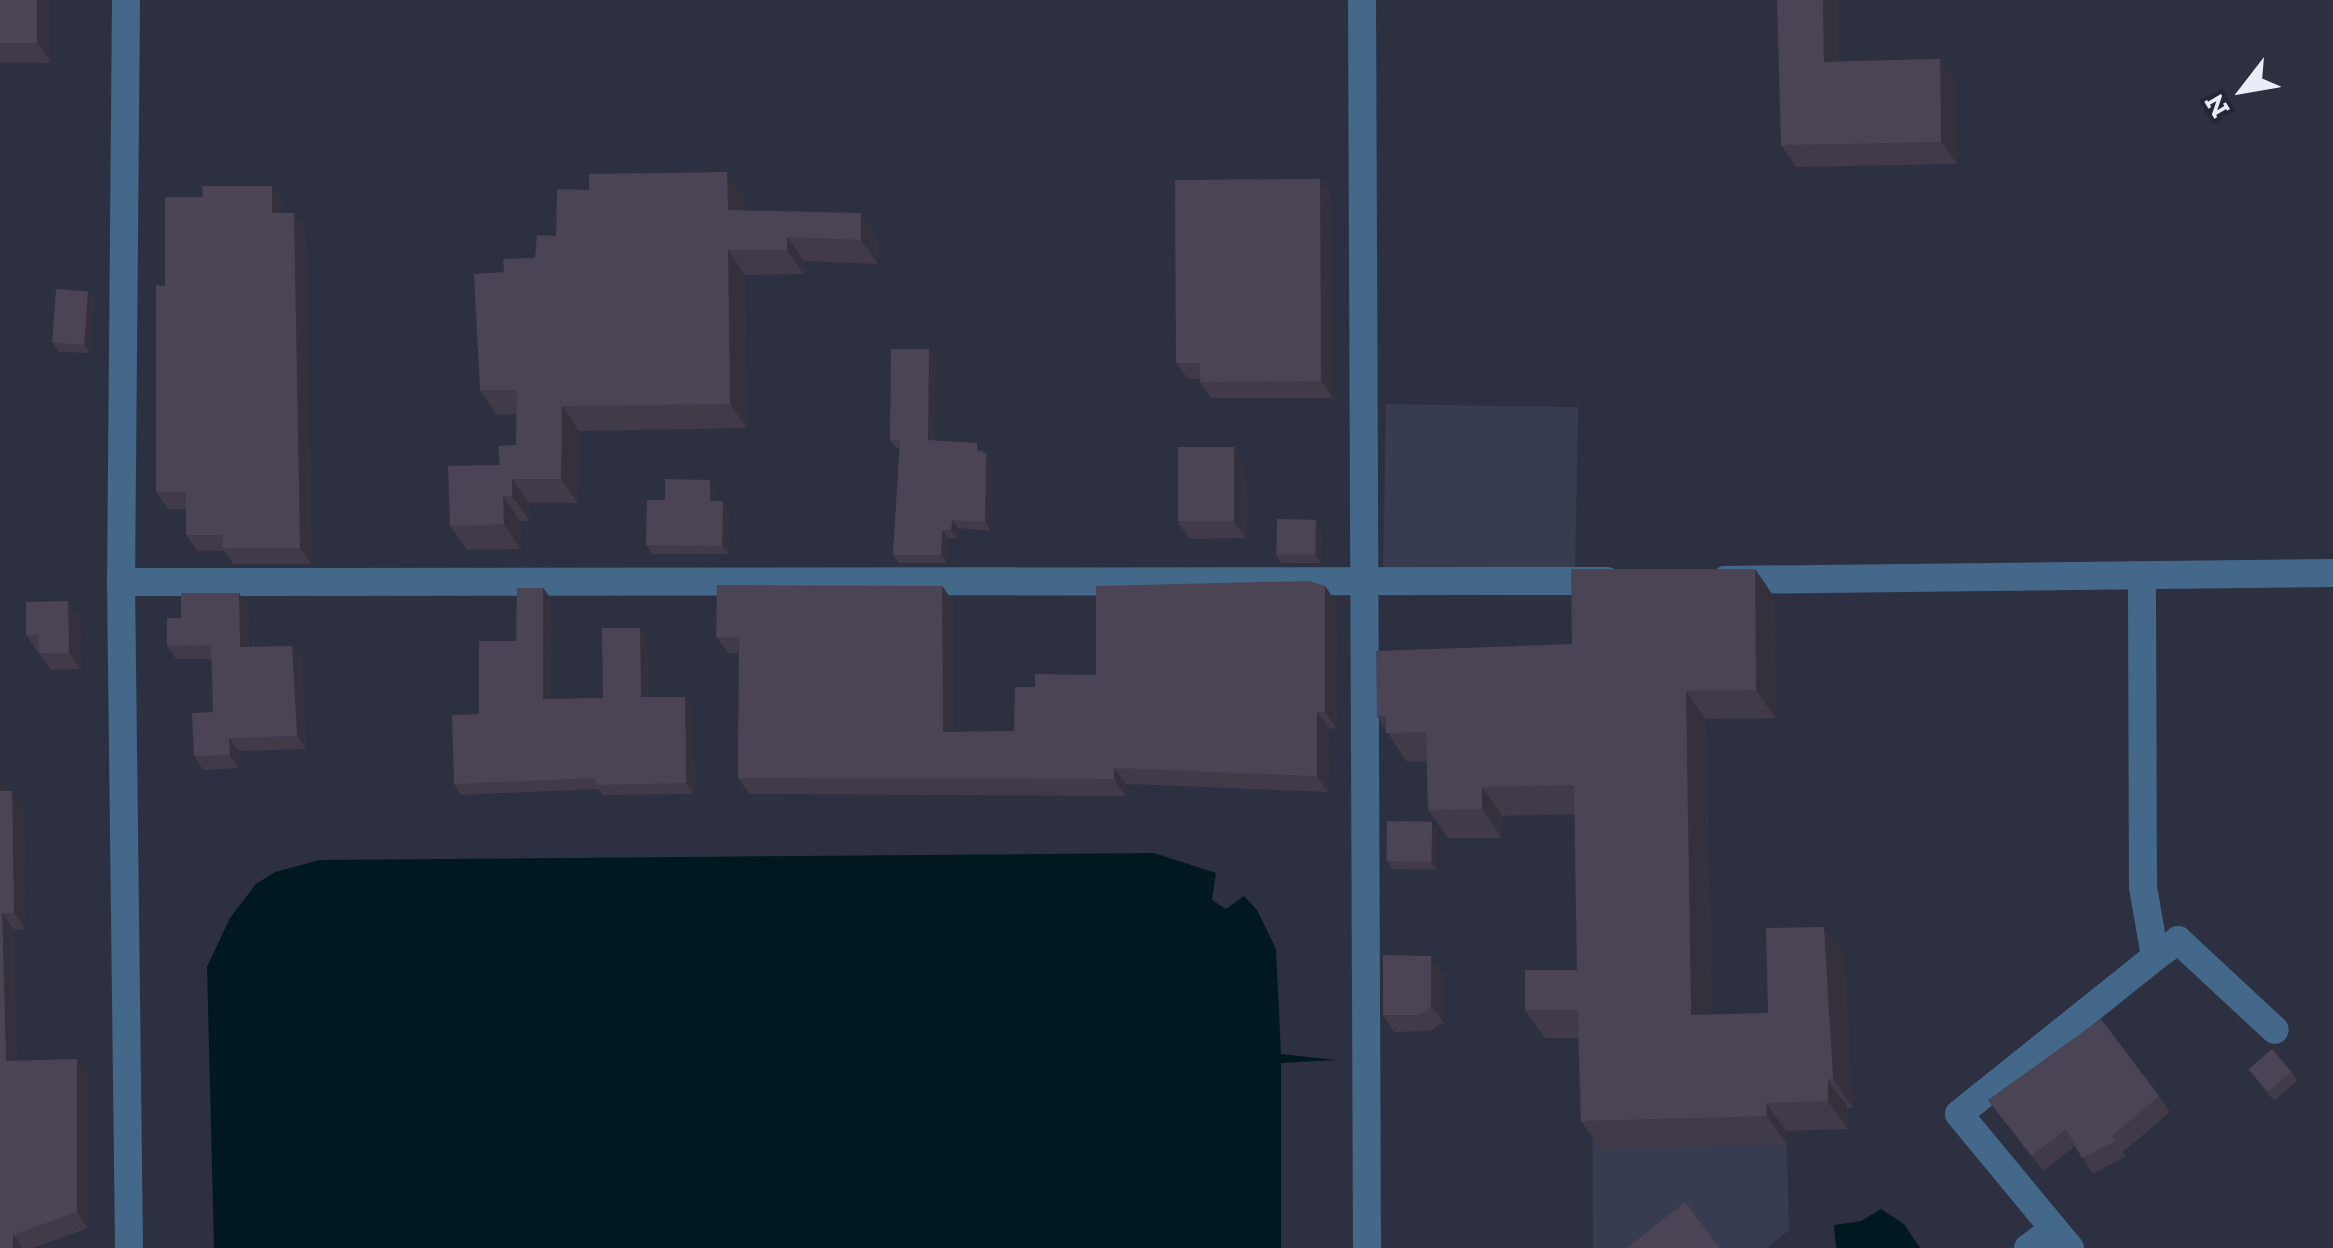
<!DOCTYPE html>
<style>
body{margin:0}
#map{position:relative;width:2333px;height:1248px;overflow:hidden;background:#2d3041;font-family:"Zilla Slab",serif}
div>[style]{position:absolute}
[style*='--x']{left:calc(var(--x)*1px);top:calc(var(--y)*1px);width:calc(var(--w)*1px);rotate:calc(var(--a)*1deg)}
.built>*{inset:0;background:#383c51;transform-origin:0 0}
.water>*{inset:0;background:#001921}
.minor>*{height:28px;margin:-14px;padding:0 14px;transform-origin:14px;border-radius:14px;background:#44688a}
.wall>*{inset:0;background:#403a49;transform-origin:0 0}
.shaded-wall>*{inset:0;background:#34303c}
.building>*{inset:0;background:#4b4455;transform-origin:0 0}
span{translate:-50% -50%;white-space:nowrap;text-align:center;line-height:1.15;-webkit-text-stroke:10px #232636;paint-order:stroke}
.north{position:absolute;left:2193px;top:40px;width:100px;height:100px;-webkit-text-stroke:8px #232636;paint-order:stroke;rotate:239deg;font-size:28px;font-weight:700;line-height:40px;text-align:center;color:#eaecf7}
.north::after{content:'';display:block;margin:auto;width:35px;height:45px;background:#eaecf7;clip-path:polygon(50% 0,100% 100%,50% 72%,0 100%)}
</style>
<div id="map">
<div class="built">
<div style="left:1386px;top:404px;width:192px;height:165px;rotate:1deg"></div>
<div style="clip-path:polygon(1784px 1037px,1789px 1230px,1767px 1248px,1593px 1248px,1592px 1039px)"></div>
</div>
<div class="water">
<div style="clip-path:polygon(1154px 853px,1216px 873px,1212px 900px,1226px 909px,1244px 896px,1257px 910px,1276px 949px,1281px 1054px,1336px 1060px,1281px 1063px,1281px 1248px,214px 1248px,207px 967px,230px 918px,256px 884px,275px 872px,320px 860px)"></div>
<div style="clip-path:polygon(1881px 1209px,1904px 1224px,1920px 1248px,1836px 1248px,1834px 1225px,1861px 1221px)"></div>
</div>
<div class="minor">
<div style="--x:126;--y:0;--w:582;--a:90.49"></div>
<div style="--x:121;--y:582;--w:666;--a:89.31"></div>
<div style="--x:1362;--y:0;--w:1248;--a:89.77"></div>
<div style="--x:1725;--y:580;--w:608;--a:-0.66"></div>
<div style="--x:121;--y:582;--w:1486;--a:-0.04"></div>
<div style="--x:2155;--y:957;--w:29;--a:-36"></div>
<div style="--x:2178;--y:940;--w:132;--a:42.9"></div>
<div style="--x:2054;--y:1229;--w:25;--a:50"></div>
<div style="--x:2028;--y:1248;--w:32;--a:-36"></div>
<div style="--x:2054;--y:1229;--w:149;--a:-129.6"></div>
<div style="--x:1959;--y:1114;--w:251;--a:-38.7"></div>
<div style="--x:2155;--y:957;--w:71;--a:-99.7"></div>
<div style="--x:2143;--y:887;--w:308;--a:-90.2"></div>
</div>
<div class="wall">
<div style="left:0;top:0;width:50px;height:63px"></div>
<div style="clip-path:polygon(1940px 59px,1955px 81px,1957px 164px,1796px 167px,1781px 145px,1839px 61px)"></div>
<div style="clip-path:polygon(727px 172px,744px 197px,745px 211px,878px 237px,878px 264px,804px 261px,804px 274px,745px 275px,747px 428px,579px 431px,578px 503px,529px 503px,530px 521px,520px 521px,521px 549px,467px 550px,450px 526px,516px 445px,516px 414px,497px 415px,480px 390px,504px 272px,535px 258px,556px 236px)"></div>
<div style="clip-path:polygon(1320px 179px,1331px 196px,1333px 398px,1211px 398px,1200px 382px,1200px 379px,1188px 379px,1176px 363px)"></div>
<div style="clip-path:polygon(272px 186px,283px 202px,283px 213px,294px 213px,306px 229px,311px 564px,233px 564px,224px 551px,197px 551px,186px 535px,186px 509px,168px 509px,156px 492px,203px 197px)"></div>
<div style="clip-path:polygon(88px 291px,94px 299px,90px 353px,59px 352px,53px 343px)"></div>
<div style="clip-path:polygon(929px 349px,935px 358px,934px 440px,983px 451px,992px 462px,991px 531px,958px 528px,957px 539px,948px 538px,947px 563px,899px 563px,893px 555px,900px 448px,896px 448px,890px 440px)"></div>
<div style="clip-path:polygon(1234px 447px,1245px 464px,1246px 538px,1190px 539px,1178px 523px)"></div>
<div style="clip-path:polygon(716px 488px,716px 501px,729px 510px,728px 554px,652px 554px,646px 545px,665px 500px)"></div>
<div style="clip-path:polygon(1322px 529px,1321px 563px,1281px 563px,1275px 554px)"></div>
<div style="clip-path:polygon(1755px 569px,1774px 597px,1776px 718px,1706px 719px,1711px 1015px,1768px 1013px,1844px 955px,1853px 1108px,1848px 1108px,1848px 1129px,1786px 1131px,1787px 1144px,1601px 1149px,1581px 1121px,1578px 1038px,1545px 1038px,1525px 1010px,1577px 970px,1575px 814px,1502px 816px,1502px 838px,1448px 838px,1428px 810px,1427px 761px,1406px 761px,1377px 716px,1572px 644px)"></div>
<div style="clip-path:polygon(942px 586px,954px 603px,954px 732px,1014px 731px,1035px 687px,1096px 675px,1325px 586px,1336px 603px,1337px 729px,1329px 728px,1328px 792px,1126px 784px,1126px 796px,750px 794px,738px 778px,739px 653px,728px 653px,716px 637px)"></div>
<div style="clip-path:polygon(543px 588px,551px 599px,550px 699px,603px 698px,640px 628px,647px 639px,648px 697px,692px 707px,694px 794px,603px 795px,598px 789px,461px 795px,454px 784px,479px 714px)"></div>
<div style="clip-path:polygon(248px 606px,249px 647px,292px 646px,302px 659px,306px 749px,239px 751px,239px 768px,203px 770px,194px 756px,213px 712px,212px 659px,176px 659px,167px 646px,181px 618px)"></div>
<div style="clip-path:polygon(80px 617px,81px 669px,51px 670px,26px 635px)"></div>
<div style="clip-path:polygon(0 779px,6px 788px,7px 791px,24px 807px,25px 929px,13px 929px,17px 1061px,88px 1075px,88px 1228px,33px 1248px,0 1248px)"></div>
<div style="clip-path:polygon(1437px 830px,1437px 870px,1392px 869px,1387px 861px)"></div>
<div style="clip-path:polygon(1443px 972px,1443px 1022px,1431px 1031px,1394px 1032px,1383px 1015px)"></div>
<div style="clip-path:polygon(2248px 1069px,2292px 1072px,2297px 1081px,2274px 1101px)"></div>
<div style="clip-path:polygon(2159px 1096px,2170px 1112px,2123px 1152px,2126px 1156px,2093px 1174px,2075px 1146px,2043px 1171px,1988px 1100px)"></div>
</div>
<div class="shaded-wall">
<div style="clip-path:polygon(37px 0,50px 0,51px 62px,37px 42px)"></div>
<div style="clip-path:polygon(1823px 0,1838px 0,1839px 83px,1824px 62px)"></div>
<div style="clip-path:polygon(1940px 59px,1955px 81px,1957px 164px,1941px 142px)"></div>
<div style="clip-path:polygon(727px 172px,744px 197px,745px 235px,728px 210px)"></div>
<div style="clip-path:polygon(1320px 179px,1331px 196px,1333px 398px,1321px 381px)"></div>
<div style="clip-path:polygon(272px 186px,283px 202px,283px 229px,272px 213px)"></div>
<div style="clip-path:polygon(294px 213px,306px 229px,311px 564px,300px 548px)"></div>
<div style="clip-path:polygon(861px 213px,878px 237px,878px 264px,861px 240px)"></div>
<div style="clip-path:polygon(787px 237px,804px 261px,804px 274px,787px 250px)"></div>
<div style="clip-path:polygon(728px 250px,745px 275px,747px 428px,730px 404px)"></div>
<div style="clip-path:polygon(88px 291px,94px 299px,90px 353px,84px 345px)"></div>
<div style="clip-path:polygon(929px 349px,935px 358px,934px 448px,928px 440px)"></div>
<div style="clip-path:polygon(562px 406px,579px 431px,578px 503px,561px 479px)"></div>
<div style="clip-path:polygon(1234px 447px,1245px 464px,1246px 538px,1234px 521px)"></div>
<div style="clip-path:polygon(986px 453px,992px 462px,991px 531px,985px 522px)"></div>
<div style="clip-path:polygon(512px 479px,529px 503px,530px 521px,512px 496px)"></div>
<div style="clip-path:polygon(710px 480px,716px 488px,716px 509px,710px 501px)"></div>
<div style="clip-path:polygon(503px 496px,520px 521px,521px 549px,504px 524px)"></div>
<div style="clip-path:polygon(723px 501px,729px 510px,728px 554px,722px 546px)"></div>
<div style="clip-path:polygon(952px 520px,958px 528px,957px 539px,951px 530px)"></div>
<div style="clip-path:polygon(1316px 520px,1322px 529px,1321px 563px,1315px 554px)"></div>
<div style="clip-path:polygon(942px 530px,948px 538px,947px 563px,941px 555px)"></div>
<div style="clip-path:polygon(1755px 569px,1774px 597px,1776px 718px,1756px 690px)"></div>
<div style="clip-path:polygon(942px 586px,954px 603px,954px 749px,943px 732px)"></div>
<div style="clip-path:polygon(1325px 586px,1336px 603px,1337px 729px,1325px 712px)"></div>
<div style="clip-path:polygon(543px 588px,551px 599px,550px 709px,543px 699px)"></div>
<div style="clip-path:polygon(239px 593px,248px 606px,249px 660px,240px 647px)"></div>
<div style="clip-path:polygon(68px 601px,80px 617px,81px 669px,69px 653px)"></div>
<div style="clip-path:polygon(640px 628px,647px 639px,648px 708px,641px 697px)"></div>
<div style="clip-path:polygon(292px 646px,302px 659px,306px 749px,297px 736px)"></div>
<div style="clip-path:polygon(1686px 691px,1706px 719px,1711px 1044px,1691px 1015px)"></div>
<div style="clip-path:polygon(685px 697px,692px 707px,694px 794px,686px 783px)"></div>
<div style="clip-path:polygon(1317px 712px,1329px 728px,1328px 792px,1317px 776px)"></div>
<div style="clip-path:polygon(229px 738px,239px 751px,239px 768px,230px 755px)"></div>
<div style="clip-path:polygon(1114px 768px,1126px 784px,1126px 796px,1114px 779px)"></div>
<div style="clip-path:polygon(0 779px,6px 788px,7px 808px,0 798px)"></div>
<div style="clip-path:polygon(1482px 787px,1502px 816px,1502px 838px,1482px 809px)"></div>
<div style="clip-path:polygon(12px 791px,24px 807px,25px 929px,14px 913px)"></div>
<div style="clip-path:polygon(1432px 822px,1437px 830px,1437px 870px,1431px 862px)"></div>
<div style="clip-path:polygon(2px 913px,13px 929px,18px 1077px,6px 1061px)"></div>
<div style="clip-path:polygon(1824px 927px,1844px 955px,1853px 1108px,1833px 1079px)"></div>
<div style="clip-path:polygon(1431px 956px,1443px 972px,1443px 1022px,1431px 1006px)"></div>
<div style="clip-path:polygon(77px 1059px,88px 1075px,88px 1228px,77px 1212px)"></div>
<div style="clip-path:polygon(1828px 1080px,1848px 1108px,1848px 1129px,1828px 1101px)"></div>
<div style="clip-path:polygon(1766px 1103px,1786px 1131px,1787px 1144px,1767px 1116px)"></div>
<div style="clip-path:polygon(13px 1235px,22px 1248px,13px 1248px)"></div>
</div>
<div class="building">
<div style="left:0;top:0;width:37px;height:43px"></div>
<div style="clip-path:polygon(1777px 0,1823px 0,1824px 62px,1940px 59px,1941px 142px,1781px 145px)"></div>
<div style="clip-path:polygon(727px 172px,728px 210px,861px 213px,861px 240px,787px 237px,787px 250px,728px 250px,730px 404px,562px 406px,561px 479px,512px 479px,512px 496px,503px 496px,504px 524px,450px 526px,448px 466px,500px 465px,498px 446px,516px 445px,517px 390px,480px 390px,474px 274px,504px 272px,503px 259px,535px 258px,537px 235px,556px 236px,557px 189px,589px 190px,589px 174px)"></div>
<div style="clip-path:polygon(1320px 179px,1321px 381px,1200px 382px,1200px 363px,1176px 363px,1175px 180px)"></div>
<div style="clip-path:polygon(202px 186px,272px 186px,272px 213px,294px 213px,300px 548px,222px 548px,223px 535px,186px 535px,186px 492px,156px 492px,156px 285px,165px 286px,165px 197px,203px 197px)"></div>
<div style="left:56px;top:289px;width:32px;height:54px;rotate:4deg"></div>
<div style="clip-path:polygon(891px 349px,929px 349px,928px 440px,977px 443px,977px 452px,986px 453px,985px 522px,952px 520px,951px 530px,942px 530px,941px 555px,893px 555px,900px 440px,890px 440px)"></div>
<div style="left:1234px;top:447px;width:74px;height:56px;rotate:90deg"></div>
<div style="clip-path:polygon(665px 479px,710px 480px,710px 501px,723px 501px,722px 546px,646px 545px,647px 500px,665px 500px)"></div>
<div style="left:1277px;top:519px;width:39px;height:35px;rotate:1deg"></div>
<div style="clip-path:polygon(1571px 569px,1755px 569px,1756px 690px,1686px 691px,1691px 1015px,1768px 1013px,1766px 928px,1824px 927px,1833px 1079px,1828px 1080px,1828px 1101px,1766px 1103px,1767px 1116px,1581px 1121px,1578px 1010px,1525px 1010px,1525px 970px,1577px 970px,1574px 785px,1482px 787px,1482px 809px,1428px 810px,1426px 732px,1386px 733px,1386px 716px,1377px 716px,1376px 651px,1572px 644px)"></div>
<div style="clip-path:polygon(1309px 581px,1325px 586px,1325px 712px,1317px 712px,1317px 776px,1114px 768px,1114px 779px,738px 778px,739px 637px,716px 637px,717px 585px,942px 586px,943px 732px,1014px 731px,1015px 687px,1035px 687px,1035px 674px,1096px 675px,1096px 586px)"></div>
<div style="clip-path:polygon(517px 588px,543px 588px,543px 699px,603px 698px,602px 628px,640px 628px,641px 697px,685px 697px,686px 783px,596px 785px,595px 778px,454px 784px,452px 715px,479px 714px,479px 641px,516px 641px)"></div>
<div style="clip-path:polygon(181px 593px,239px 593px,240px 647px,292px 646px,297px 736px,229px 738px,230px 755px,194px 756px,192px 713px,213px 712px,211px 645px,167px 646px,167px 618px,181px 618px)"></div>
<div style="clip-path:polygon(68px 601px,69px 653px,39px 653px,38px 635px,26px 635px,26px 602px)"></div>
<div style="clip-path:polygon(0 791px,12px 791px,14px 913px,2px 913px,6px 1061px,77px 1059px,77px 1212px,13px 1235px,13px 1248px,0 1248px)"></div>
<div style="left:1387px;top:821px;width:45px;height:40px;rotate:1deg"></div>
<div style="clip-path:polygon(1383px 955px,1431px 956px,1431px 1006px,1420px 1015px,1383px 1015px)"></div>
<div style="clip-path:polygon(2101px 1019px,2159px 1096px,2112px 1136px,2115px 1141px,2082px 1158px,2066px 1129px,2032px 1156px,1988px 1100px)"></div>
<div style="left:2272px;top:1049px;width:30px;height:31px;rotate:49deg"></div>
<div style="clip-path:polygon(1685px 1202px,1720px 1248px,1627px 1248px)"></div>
</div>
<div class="north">N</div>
</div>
